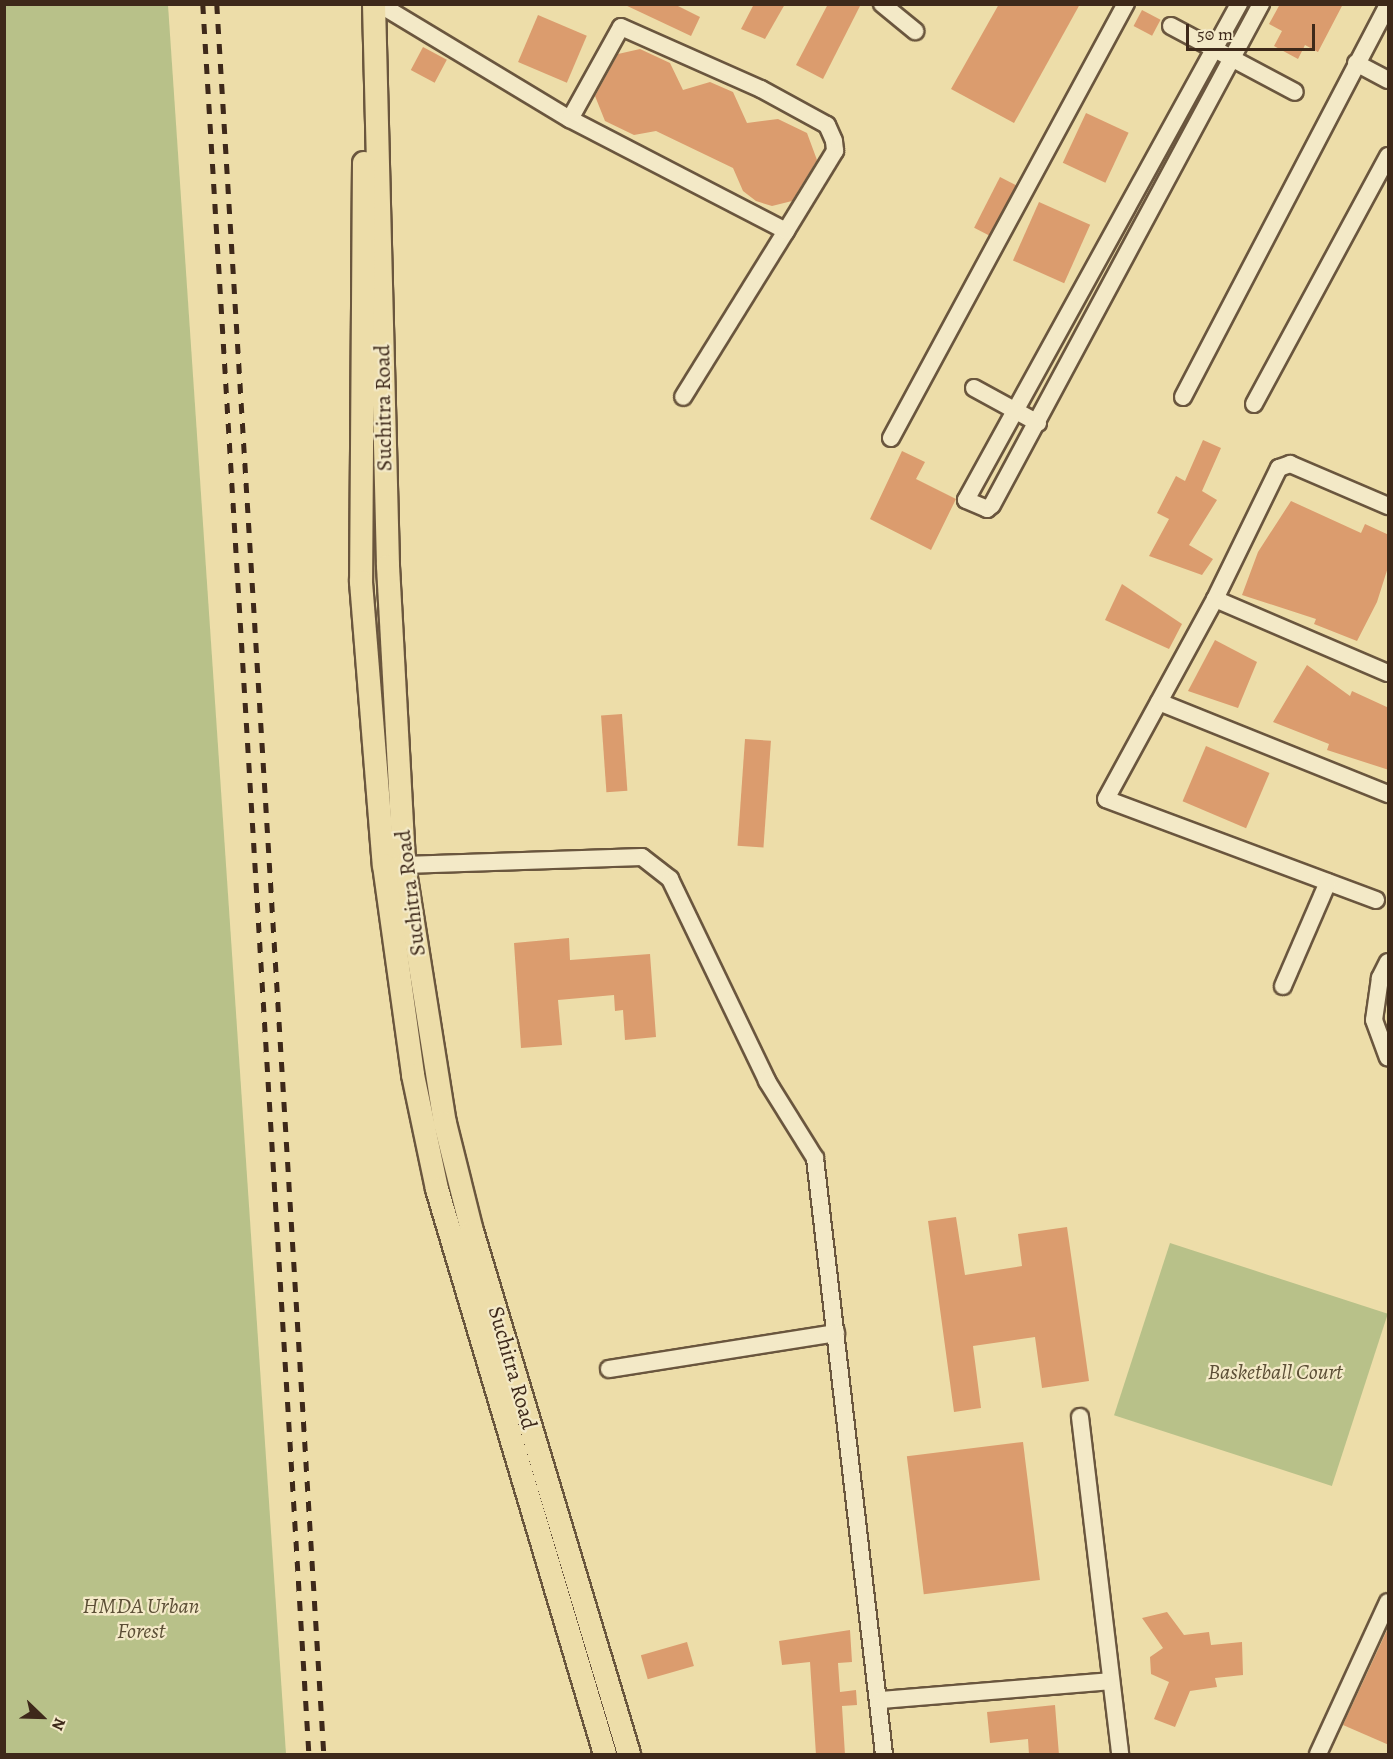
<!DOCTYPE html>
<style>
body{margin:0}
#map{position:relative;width:1393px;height:1759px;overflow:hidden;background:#eddda9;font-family:Alegreya,serif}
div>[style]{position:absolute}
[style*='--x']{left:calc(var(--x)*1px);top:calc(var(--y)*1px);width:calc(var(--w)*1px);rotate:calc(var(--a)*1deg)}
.green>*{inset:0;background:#b8c189;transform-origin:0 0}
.building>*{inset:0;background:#db9c6e;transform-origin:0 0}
.roads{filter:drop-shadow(2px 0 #6a563e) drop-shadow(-2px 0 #6a563e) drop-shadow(0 2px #6a563e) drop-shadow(0 -2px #6a563e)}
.minor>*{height:16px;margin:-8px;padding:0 8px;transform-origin:8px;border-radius:8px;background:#f3e9c7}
.major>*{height:22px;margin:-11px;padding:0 11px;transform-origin:11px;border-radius:11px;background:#eddda9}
.rail>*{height:4.5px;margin-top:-2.25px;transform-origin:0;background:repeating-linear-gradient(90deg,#3e291a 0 10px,transparent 0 20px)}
span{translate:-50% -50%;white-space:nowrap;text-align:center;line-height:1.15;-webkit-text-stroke:4.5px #f3e9c7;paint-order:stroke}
.street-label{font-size:22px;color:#3e291a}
.park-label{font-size:22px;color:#5c4f36;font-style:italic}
.frame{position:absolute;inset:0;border:6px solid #3e291a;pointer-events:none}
.north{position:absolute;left:12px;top:1687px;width:60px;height:60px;-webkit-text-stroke:4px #f3e9c7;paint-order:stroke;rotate:113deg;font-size:16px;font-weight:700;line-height:24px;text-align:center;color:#3e291a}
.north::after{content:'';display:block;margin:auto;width:21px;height:27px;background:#3e291a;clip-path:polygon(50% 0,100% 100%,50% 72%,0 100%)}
.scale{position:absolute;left:1186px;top:24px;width:129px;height:27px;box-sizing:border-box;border:3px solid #3e291a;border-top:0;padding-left:8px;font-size:18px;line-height:21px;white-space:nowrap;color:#3e291a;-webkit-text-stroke:4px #f3e9c7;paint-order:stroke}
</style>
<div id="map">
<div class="green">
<div style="clip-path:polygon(5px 4px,168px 5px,286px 1754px,5px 1754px)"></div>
<div style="left:1170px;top:1243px;width:229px;height:181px;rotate:18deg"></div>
</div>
<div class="building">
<div style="clip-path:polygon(623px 4px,674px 4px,700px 17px,691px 36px)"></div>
<div style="clip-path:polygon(754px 4px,785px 4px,765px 39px,741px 29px)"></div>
<div style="clip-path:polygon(828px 4px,861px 4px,823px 79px,796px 65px)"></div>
<div style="clip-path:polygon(999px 4px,1080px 4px,1014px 123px,951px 89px)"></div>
<div style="clip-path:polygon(1280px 4px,1343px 4px,1318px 52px,1305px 45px,1298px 59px,1274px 46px,1282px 31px,1269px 24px)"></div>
<div style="left:1142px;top:10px;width:21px;height:18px;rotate:28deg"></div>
<div style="left:538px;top:15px;width:53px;height:51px;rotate:23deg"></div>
<div style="left:423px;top:47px;width:27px;height:26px;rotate:28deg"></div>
<div style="clip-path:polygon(640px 49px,670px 63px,683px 90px,710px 82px,733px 92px,747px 123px,778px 119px,807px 133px,817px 160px,792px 201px,772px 206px,756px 201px,743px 191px,733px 168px,656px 131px,634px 135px,605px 121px,595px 96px,618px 54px)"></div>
<div style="left:1086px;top:113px;width:47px;height:55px;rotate:25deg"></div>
<div style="left:1000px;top:177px;width:18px;height:57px;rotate:27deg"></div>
<div style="left:1039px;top:202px;width:56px;height:64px;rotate:24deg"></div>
<div style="clip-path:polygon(1203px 440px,1221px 448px,1202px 491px,1217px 500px,1189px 545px,1213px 559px,1202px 575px,1149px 556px,1169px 519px,1157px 513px,1176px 476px,1185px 481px)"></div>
<div style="clip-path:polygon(902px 451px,925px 462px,916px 479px,956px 499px,931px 550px,870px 519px)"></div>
<div style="clip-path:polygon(1291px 501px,1361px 533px,1365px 524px,1389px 535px,1389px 564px,1377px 602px,1357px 641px,1314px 624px,1316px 619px,1242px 595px,1258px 552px)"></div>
<div style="clip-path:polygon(1122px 584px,1182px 624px,1169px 649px,1105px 620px)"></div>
<div style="clip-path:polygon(1215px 640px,1257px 662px,1238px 708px,1188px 691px)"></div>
<div style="clip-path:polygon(1307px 665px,1350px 696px,1352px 691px,1389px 708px,1389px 770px,1327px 750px,1329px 744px,1273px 722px)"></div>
<div style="left:622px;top:714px;width:77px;height:21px;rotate:86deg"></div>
<div style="left:745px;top:739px;width:26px;height:107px;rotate:4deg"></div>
<div style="left:1206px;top:746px;width:69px;height:60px;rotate:23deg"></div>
<div style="clip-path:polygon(569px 938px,570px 960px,650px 954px,656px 1037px,625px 1040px,623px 1010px,615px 1011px,614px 995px,558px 1000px,562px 1045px,521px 1048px,514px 943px)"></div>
<div style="clip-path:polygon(956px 1217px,965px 1275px,1022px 1266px,1018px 1234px,1067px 1227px,1089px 1381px,1042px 1388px,1035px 1337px,973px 1346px,981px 1408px,954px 1412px,928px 1221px)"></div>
<div style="left:1023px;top:1442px;width:139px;height:117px;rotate:83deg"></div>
<div style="clip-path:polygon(1167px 1612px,1184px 1635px,1209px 1632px,1211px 1645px,1242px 1642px,1243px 1675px,1215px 1678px,1217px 1687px,1190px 1691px,1175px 1727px,1154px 1719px,1169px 1682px,1151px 1674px,1150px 1657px,1163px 1648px,1142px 1618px)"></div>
<div style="clip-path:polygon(1389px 1626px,1389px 1745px,1343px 1725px)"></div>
<div style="clip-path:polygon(850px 1630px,852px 1662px,838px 1663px,840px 1692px,856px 1690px,857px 1705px,842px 1706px,845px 1755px,816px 1755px,810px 1662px,782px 1665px,779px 1641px)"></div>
<div style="left:687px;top:1642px;width:25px;height:48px;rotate:74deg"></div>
<div style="clip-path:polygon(1055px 1705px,1059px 1755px,1029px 1755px,1028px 1739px,990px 1743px,987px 1712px)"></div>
</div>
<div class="roads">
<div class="minor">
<div style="--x:379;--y:4;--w:223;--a:31.1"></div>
<div style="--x:570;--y:119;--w:243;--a:27.4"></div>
<div style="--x:786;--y:231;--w:195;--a:121.8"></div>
<div style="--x:882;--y:4;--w:43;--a:39.3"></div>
<div style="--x:1239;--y:4;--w:566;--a:118.83"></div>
<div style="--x:966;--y:500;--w:23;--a:23"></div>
<div style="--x:987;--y:509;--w:6;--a:-39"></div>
<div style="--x:992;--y:505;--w:569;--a:-61.77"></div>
<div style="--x:1171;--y:26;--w:140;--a:28"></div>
<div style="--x:1356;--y:63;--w:36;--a:28"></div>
<div style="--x:570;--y:119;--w:105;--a:-61"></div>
<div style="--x:621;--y:27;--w:153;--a:23.9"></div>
<div style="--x:761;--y:89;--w:75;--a:28.6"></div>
<div style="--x:827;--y:125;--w:17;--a:66"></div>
<div style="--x:834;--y:141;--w:10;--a:84"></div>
<div style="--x:835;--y:151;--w:94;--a:121.5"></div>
<div style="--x:974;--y:388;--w:73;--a:28.7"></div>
<div style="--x:1183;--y:397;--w:442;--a:-62.4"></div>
<div style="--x:1254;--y:404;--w:282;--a:-61.6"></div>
<div style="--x:891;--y:438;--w:494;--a:-61.6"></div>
<div style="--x:1215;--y:599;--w:188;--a:23.2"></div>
<div style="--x:1159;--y:702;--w:247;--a:21.9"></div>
<div style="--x:404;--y:865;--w:238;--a:-1.9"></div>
<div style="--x:642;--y:857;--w:36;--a:38"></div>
<div style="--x:670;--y:879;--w:224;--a:64.3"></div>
<div style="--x:767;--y:1081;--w:91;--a:58.1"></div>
<div style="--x:815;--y:1158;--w:600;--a:83.4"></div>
<div style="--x:1376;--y:900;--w:288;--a:-159.5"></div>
<div style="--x:1106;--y:799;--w:228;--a:-61.4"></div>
<div style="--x:1215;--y:599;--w:146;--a:-64"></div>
<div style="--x:1279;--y:468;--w:12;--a:-20"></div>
<div style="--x:1290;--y:464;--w:107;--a:23.2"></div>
<div style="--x:1388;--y:962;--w:18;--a:117"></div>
<div style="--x:1380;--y:978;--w:42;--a:98.1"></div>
<div style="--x:1374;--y:1020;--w:40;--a:69.8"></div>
<div style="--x:1283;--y:986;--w:113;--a:-66.6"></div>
<div style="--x:609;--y:1369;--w:230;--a:-9"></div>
<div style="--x:1080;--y:1417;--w:339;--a:83.2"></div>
<div style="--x:880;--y:1700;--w:231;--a:-4.7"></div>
<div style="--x:1318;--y:1754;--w:167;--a:-65.3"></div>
</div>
<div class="major">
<div style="--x:374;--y:4;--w:562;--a:88.57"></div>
<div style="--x:388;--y:566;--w:299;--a:86.9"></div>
<div style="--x:404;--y:865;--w:261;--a:81"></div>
<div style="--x:445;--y:1123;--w:111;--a:76"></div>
<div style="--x:472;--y:1231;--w:546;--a:73.29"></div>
<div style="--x:364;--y:163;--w:419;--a:90.4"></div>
<div style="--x:361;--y:582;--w:284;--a:85.4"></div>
<div style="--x:384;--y:865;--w:212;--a:82.1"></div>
<div style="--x:413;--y:1075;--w:116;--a:78.1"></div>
<div style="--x:437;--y:1189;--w:589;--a:73.44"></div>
</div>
</div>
<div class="rail">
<div style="--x:203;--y:4;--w:1753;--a:86.53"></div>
<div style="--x:217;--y:4;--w:1753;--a:86.5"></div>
</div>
<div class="street-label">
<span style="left:384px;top:408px;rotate:-91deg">Suchitra Road</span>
<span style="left:411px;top:893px;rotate:-97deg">Suchitra Road</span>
<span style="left:512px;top:1368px;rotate:74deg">Suchitra Road</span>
</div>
<div class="park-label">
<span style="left:1275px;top:1373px">Basketball Court</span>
<span style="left:141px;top:1619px">HMDA Urban<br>Forest</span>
</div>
<div class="frame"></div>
<div class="north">N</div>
<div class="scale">50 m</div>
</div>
